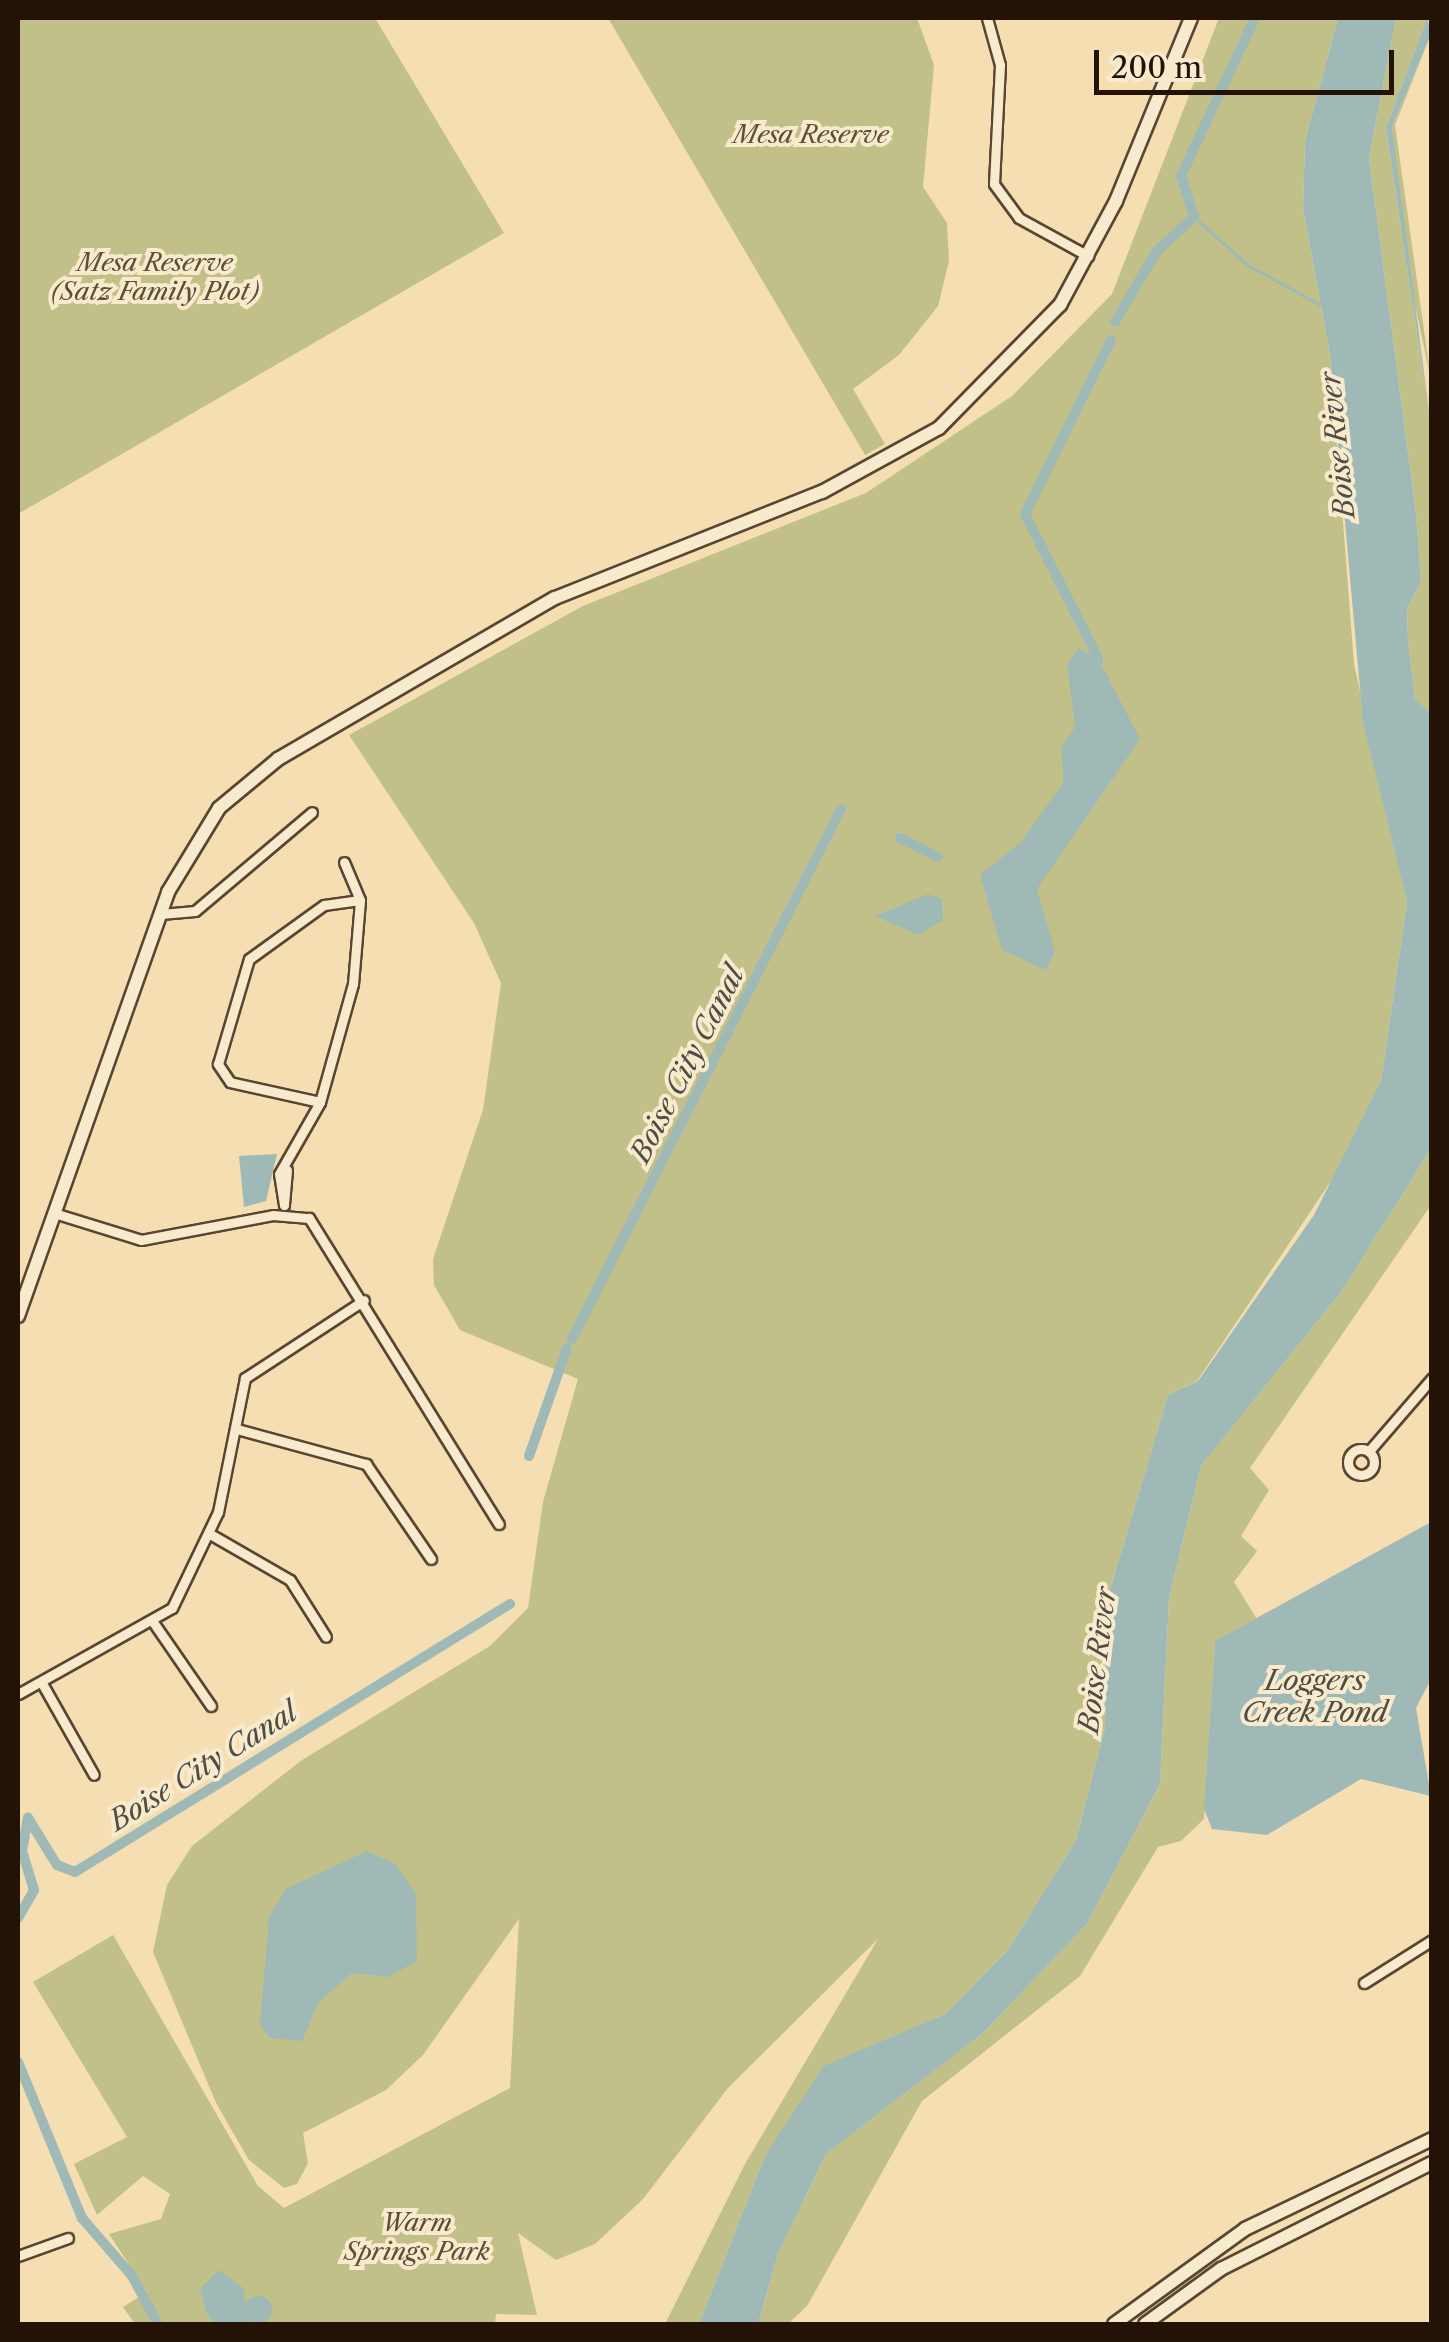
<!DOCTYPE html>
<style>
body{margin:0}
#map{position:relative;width:1449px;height:2342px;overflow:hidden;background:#f4deb2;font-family:"Libre Caslon Text",serif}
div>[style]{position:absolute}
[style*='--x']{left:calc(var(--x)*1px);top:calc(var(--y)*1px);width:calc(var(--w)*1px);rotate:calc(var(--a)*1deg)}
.green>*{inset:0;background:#c1c088}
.water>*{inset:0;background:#9fbab6}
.round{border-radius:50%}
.stream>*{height:2.5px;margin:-1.25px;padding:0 1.25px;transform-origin:1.25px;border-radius:1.25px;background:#9fbab6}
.canal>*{height:10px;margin:-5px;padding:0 5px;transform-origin:5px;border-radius:5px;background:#9fbab6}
.roads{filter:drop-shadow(2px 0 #594531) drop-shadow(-2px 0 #594531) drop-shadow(0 2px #594531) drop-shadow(0 -2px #594531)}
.street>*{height:9px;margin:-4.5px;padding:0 4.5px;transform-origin:4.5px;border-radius:4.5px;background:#f8eacd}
.street>.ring{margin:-4.5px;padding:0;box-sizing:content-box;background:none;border:9px solid #f8eacd;border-radius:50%}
.secondary>*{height:12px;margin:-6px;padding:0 6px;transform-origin:6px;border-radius:6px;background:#f8eacd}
span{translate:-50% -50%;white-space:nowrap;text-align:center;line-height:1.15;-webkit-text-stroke:8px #f8eacd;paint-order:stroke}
.park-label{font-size:25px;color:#5c4f34;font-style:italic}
.water-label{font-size:28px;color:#504d44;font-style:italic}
.frame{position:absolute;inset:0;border:20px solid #251206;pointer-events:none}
.scale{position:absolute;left:1094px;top:50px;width:300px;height:45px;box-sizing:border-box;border:5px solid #251206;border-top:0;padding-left:12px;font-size:30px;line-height:35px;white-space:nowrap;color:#251206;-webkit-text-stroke:8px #f8eacd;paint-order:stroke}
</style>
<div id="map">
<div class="green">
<div style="clip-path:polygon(18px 18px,375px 18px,504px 233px,18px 514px)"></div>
<div style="clip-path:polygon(608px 18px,917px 18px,934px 65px,923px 187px,947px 223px,949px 261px,938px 306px,899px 355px,853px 389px,885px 444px,865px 455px)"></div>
<div style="clip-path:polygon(1219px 18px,1338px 18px,1305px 141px,1303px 208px,1330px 355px,1354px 664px,1407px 902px,1381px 1081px,1361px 1136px,1197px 1381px,1168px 1395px,1107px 1600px,1105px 1728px,1076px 1840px,1008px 1950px,945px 2014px,847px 2057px,790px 2121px,765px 2156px,699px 2324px,665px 2324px,745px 2164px,878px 1939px,728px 2088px,643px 2199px,595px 2244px,556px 2260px,518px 2233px,537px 2315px,496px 2314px,495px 2324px,135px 2324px,123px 2307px,147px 2292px,109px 2234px,161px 2219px,170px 2194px,143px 2176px,97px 2215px,74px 2164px,127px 2137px,33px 1982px,113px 1935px,258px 2186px,284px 2208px,510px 2088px,519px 1919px,423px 2055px,386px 2090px,303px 2133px,308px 2163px,297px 2184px,284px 2188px,249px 2160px,216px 2103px,153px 1952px,167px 1885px,192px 1846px,302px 1760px,490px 1646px,528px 1608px,543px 1502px,578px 1379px,460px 1330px,434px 1285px,433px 1259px,483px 1110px,501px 983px,474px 923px,349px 735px,583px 606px,866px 493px,1012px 396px,1112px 294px)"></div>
<div style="clip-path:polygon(1396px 18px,1427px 18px,1386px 128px,1431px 426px,1431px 713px,1415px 701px,1408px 641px,1407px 609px,1421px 582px,1416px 513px,1369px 158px)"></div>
<div style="clip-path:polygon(1431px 34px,1395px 125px,1431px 380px,1404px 253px,1392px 127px)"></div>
<div style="clip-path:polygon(1431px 1149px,1431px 1205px,1250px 1468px,1269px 1490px,1241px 1536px,1257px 1551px,1234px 1582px,1258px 1621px,1215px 1641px,1204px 1819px,1181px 1841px,1158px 1847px,1080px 1976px,922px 2101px,807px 2306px,788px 2324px,758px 2324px,778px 2254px,826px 2154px,982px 2034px,1087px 1924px,1160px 1784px,1169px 1598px,1201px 1466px,1341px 1292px)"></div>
</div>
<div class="water">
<div style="clip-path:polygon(1338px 18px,1396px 18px,1369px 158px,1416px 513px,1421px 582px,1407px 609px,1408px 641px,1415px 700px,1431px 713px,1431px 1149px,1341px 1292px,1201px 1466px,1169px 1598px,1160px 1784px,1087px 1924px,982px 2034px,826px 2154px,778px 2254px,758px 2324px,699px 2324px,765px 2156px,824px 2066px,945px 2014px,1008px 1950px,1076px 1840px,1105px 1728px,1107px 1600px,1168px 1395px,1198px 1381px,1314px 1215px,1381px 1081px,1407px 902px,1363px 722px,1330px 355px,1303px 208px,1305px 141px)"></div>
<div style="clip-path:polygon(1427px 18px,1431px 34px,1392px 127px,1431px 426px,1386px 128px)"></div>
<div style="clip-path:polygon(1078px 648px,1098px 658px,1140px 739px,1037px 889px,1055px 952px,1046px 970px,1002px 950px,980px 875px,1021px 842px,1063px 783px,1062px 747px,1075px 727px,1067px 664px)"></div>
<div style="clip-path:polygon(928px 894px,942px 899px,943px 920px,918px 935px,875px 916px)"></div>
<div style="clip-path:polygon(277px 1154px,266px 1201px,244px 1207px,239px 1156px)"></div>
<div style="clip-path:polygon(1431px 1522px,1431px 1679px,1416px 1708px,1431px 1796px,1361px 1779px,1267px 1835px,1212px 1829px,1204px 1809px,1215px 1641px)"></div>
<div style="clip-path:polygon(367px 1851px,395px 1864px,416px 1894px,417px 1961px,388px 1977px,352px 1973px,318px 2003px,302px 2041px,270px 2038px,260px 2024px,269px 1916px,286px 1889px)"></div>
<div style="clip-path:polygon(219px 2270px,243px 2288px,248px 2322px,214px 2324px,207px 2314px,200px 2289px)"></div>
<div class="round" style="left:244px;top:2296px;width:28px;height:28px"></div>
</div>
<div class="stream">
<div style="--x:1194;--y:217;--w:72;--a:41.6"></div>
<div style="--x:1248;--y:265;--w:81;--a:28.8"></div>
</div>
<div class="canal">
<div style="--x:1115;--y:322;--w:81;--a:-59.6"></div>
<div style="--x:1156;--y:252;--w:52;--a:-42.6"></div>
<div style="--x:1194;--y:217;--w:43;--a:-107.6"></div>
<div style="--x:1181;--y:176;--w:174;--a:-64.9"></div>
<div style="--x:1096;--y:671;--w:13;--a:-81"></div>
<div style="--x:1098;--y:658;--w:161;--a:-116.9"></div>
<div style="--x:1025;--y:514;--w:194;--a:-63.7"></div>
<div style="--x:900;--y:838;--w:42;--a:26.6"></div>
<div style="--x:572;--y:1339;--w:594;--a:-63.09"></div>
<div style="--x:529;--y:1456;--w:114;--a:-70.6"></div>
<div style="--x:18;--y:1918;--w:32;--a:-60"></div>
<div style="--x:34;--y:1890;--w:41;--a:-107.1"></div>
<div style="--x:22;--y:1851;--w:34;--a:-80"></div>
<div style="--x:28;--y:1818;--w:55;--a:58.3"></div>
<div style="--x:57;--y:1865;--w:19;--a:21"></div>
<div style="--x:75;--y:1872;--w:511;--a:-31.64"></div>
<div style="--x:18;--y:2062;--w:169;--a:67.7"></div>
<div style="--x:82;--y:2218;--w:77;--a:49.2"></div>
<div style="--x:132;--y:2276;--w:55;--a:61.6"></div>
</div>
<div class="roads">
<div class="street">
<div style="--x:987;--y:18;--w:49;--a:74.5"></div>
<div style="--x:1000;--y:65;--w:119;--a:92.9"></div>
<div style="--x:994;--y:184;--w:42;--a:53.7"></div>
<div style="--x:1019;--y:218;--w:79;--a:28.8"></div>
<div style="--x:161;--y:914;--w:34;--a:-5"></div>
<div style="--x:195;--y:911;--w:153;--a:-40.2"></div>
<div style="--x:320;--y:1102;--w:92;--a:-167.5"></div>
<div style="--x:230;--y:1082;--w:22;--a:-124"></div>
<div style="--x:218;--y:1064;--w:109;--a:-73.6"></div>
<div style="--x:249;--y:959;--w:92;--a:-35.8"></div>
<div style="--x:324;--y:905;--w:36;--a:-8"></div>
<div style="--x:287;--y:1170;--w:35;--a:95"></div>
<div style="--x:284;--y:1205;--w:31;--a:-99"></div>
<div style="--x:279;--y:1174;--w:83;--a:-60.3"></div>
<div style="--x:320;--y:1102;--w:123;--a:-74.4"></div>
<div style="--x:353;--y:984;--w:84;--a:-85.2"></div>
<div style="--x:360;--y:900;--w:41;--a:-112.8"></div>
<div style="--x:54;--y:1213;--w:91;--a:17.2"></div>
<div style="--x:141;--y:1240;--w:134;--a:-10.7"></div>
<div style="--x:273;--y:1215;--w:36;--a:5"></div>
<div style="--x:309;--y:1218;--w:360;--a:58.2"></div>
<div style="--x:237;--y:1429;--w:134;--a:15.2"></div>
<div style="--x:366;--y:1464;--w:115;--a:55.6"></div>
<div class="ring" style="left:1348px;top:1449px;width:17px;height:17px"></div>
<div style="--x:1369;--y:1451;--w:96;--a:-49.2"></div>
<div style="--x:210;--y:1534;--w:92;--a:29.9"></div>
<div style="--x:290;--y:1580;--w:67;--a:57.7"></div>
<div style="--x:153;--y:1622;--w:102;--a:55.4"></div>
<div style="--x:43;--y:1685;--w:103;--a:60.5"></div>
<div style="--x:18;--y:1694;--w:176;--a:-29.2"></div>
<div style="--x:172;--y:1608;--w:106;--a:-64.4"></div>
<div style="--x:218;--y:1512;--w:137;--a:-78.6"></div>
<div style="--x:245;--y:1378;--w:142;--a:-33.2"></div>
<div style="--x:1364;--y:1983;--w:80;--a:-32.3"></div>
<div style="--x:18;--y:2256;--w:53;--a:-19.8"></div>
</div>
<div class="secondary">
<div style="--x:18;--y:1316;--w:450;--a:-70.5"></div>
<div style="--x:168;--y:892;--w:98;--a:-58.7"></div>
<div style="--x:219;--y:808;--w:77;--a:-39.7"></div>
<div style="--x:278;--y:759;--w:320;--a:-30.2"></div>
<div style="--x:555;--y:598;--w:287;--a:-21.7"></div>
<div style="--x:822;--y:492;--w:133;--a:-28.7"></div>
<div style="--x:939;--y:428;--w:173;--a:-45.5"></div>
<div style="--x:1060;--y:305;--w:118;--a:-61.7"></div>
<div style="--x:1116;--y:201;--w:198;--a:-67.7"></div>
<div style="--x:1114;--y:2324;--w:162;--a:-35.9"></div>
<div style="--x:1245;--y:2229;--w:208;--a:-25.7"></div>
<div style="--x:1145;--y:2324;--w:94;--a:-35.9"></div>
<div style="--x:1221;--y:2269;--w:236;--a:-26.7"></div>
</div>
</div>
<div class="park-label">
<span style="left:811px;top:135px">Mesa Reserve</span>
<span style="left:155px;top:278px">Mesa Reserve<br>(Satz Family Plot)</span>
<span style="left:417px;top:2238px">Warm<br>Springs Park</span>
</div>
<div class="water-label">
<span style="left:1337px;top:445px;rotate:-96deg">Boise River</span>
<span style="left:687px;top:1064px;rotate:-63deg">Boise City Canal</span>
<span style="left:1097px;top:1660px;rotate:-83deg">Boise River</span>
<span style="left:1315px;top:1696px">Loggers<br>Creek Pond</span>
<span style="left:203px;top:1766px;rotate:-32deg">Boise City Canal</span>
</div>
<div class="frame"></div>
<div class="scale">200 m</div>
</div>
